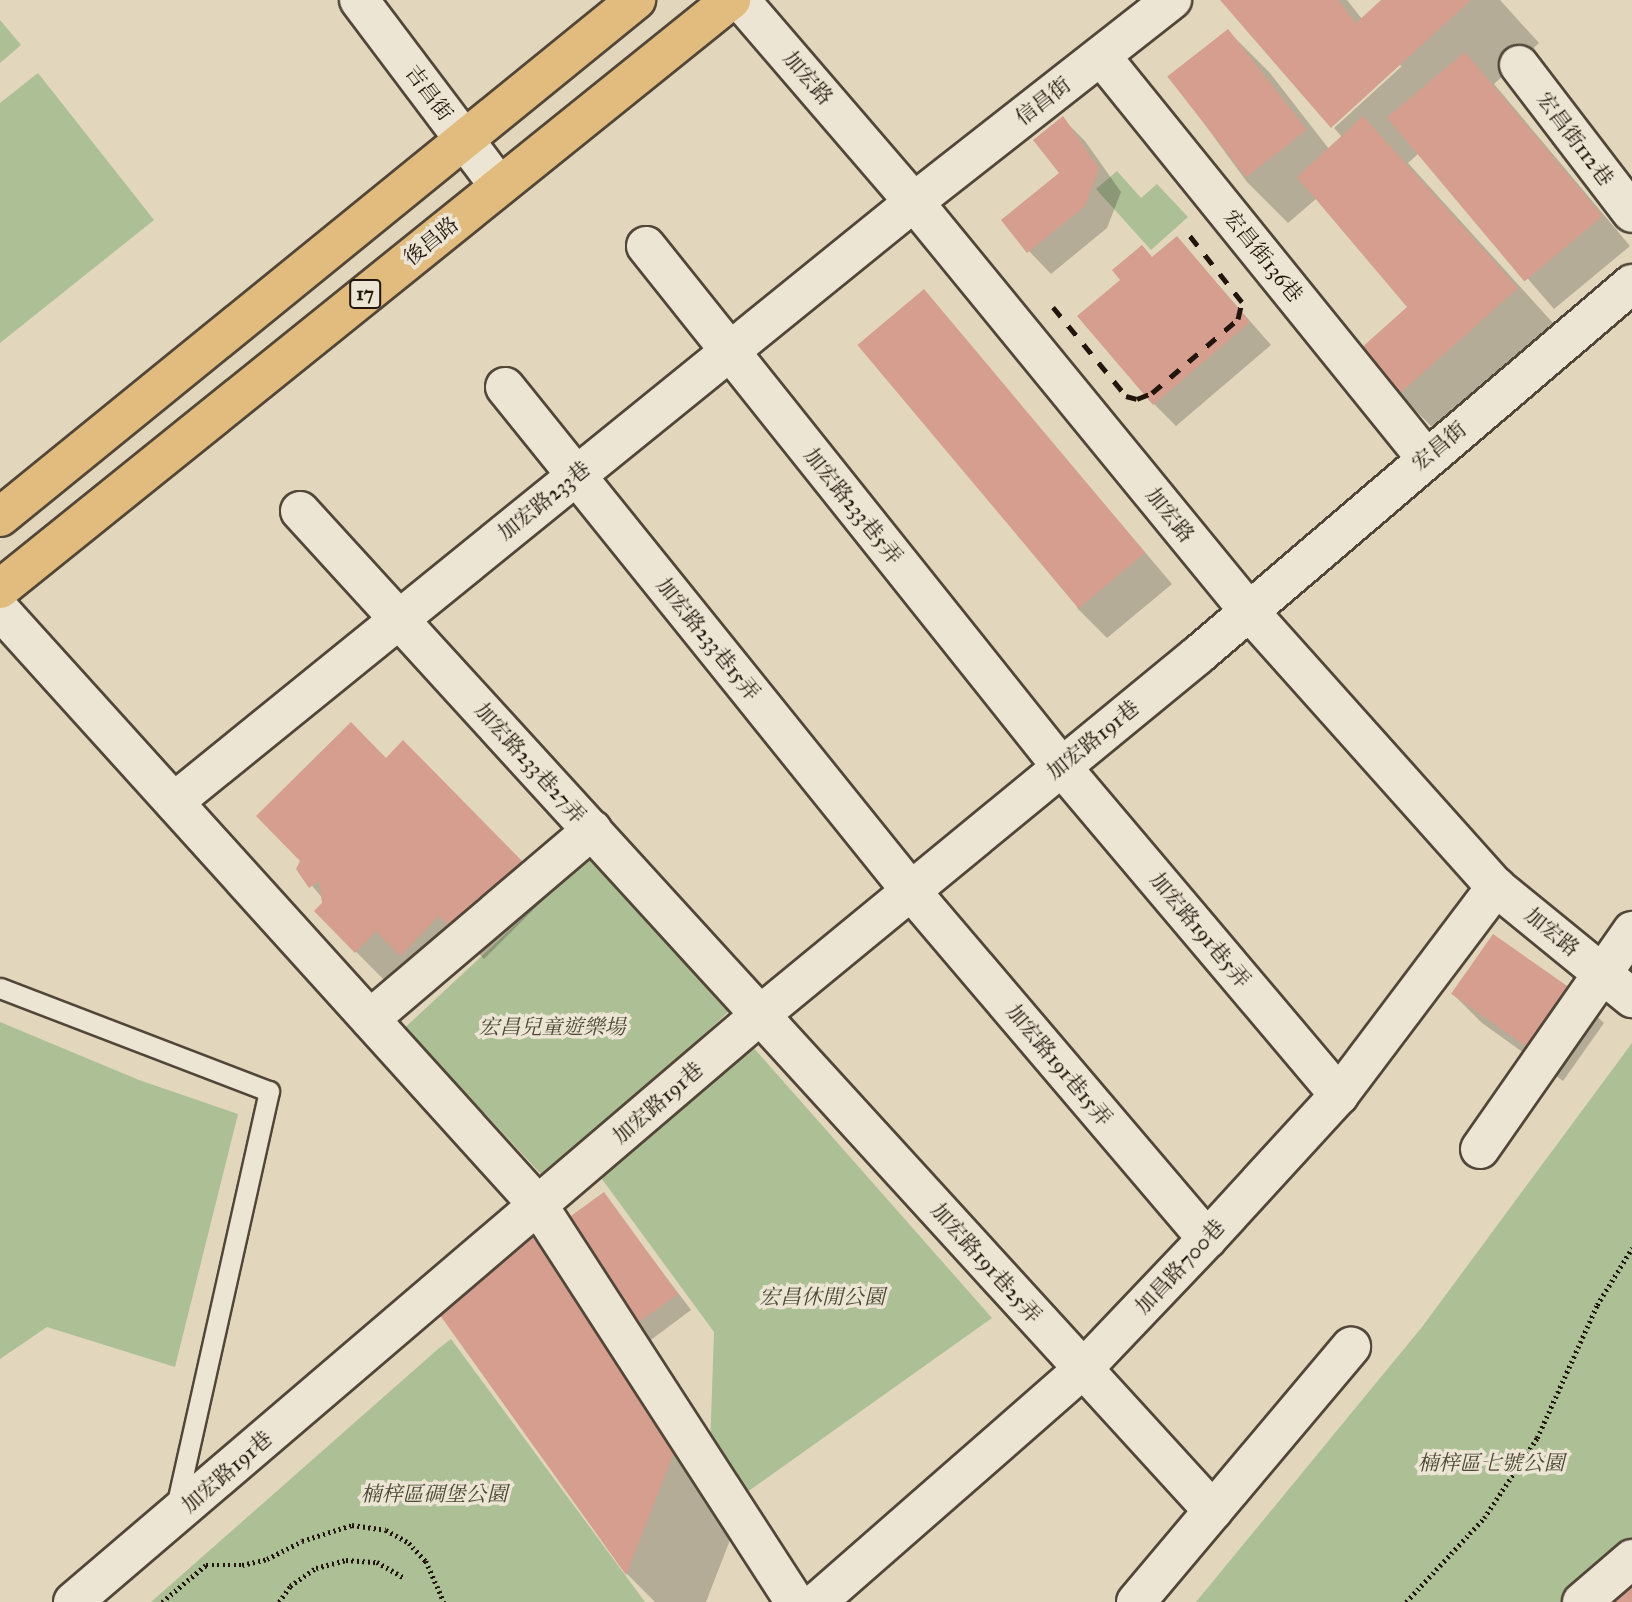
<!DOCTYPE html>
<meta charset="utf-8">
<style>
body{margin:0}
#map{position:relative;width:1632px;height:1602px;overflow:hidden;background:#e2d7bd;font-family:"IM FELL Great Primer","Noto Serif TC",serif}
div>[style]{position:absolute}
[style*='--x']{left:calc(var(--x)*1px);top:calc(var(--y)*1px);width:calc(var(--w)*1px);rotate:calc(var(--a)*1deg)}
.green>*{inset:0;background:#adbf95;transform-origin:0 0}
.shadow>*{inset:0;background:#0003}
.building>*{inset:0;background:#d59e8f;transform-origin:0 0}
.path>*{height:4.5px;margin-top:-2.25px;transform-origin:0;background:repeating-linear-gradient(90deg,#22150c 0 2px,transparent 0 5.5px)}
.roads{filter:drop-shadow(2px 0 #524638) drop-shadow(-2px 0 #524638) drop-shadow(0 2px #524638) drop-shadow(0 -2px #524638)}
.lane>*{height:19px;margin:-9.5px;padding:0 9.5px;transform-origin:9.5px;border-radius:9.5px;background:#ece5d4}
.street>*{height:38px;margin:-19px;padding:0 19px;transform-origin:19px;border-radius:19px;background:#ece5d4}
.primary>*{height:38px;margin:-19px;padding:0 19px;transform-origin:19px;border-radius:19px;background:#e1bc7e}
.rail>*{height:5px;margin-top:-2.5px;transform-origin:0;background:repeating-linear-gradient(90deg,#22150c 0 12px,transparent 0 24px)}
span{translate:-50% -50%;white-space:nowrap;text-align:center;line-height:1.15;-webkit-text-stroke:7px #ece5d4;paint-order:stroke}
.shield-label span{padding:2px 5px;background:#ece5d4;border:2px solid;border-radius:5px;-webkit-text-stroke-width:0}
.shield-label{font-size:19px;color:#22150c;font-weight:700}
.street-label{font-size:21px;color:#22150c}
.park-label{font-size:21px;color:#4c4835;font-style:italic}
</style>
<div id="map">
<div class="green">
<div style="clip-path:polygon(0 20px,21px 45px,0 63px)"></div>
<div style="clip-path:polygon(38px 73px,154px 220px,0 343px,0 103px)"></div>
<div style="clip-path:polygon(1117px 171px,1141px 198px,1157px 184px,1188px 217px,1151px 250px,1096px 189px)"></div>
<div style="left:589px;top:856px;width:209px;height:252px;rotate:47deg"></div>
<div style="clip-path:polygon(0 1022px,139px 1080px,238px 1114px,175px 1367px,47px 1327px,0 1359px)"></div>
<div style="clip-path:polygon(1632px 1043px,1632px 1551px,1572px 1602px,1196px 1602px,1422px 1327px)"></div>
<div style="clip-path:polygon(752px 1046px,992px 1318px,743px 1495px,710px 1448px,714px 1332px,599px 1175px)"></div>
<div style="clip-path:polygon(451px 1339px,645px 1602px,151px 1602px,438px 1349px)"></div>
</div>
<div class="shadow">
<div style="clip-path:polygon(1223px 0,1347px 0,1362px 19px,1384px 0,1500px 0,1539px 43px,1494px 84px,1630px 246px,1554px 309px,1419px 153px,1408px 163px,1572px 344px,1454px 449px,1399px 394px,1410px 307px,1317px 198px,1288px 223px,1247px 182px,1170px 77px,1228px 31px,1270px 73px,1329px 149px,1342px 137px,1334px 128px,1402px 66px)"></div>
<div style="clip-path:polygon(1063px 119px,1085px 141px,1121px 192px,1107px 228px,1051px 274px,1029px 251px,1061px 173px)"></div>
<div style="clip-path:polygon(1177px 238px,1271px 345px,1176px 426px,1154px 404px,1153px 258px)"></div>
<div style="clip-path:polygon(924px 292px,1172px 584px,1107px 638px,1078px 609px)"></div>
<div style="clip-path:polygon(386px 760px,433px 771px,551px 892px,484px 959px,470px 944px,430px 984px,406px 960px,385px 981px,316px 911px,324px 900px,298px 869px)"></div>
<div style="clip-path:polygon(1453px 994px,1574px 994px,1604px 1023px,1563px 1081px,1482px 1023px)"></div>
<div style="clip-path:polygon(603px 1194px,691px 1310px,648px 1342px,633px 1327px)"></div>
<div style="clip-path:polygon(536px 1229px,742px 1509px,706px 1602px,655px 1602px,627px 1574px,439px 1311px)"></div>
</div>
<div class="building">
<div style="clip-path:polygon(1220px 0,1338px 0,1356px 23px,1381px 0,1471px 0,1331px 128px)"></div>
<div style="left:1228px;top:29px;width:128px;height:77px;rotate:52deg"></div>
<div style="left:1465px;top:52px;width:214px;height:102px;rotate:50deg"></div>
<div style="clip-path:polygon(1063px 116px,1099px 168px,1085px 206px,1027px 253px,1001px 220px,1059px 173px,1033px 140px)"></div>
<div style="clip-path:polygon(1363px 116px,1518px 288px,1398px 395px,1359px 350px,1407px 307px,1297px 177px)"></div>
<div style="clip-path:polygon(1177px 236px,1250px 322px,1153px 405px,1077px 316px,1120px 280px,1112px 270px,1142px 245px,1152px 257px)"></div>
<div style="left:924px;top:289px;width:344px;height:87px;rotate:50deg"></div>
<div style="clip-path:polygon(351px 722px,386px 758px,403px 740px,523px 862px,454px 931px,439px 916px,400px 956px,376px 931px,355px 953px,314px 911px,322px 903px,319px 881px,309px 888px,296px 869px,300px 861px,256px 816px)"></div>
<div style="left:1493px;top:934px;width:101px;height:73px;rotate:35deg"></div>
<div style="left:604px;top:1192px;width:126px;height:58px;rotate:54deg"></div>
<div style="clip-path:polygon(536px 1227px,678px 1442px,626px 1575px,437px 1311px)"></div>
<div style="clip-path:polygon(1632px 1585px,1632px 1602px,1611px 1602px)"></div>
</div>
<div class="path">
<div style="--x:162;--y:1602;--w:57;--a:-40.1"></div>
<div style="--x:206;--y:1565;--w:36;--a:0"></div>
<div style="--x:242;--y:1565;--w:26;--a:-13"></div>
<div style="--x:267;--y:1559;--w:39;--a:-27"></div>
<div style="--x:302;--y:1541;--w:52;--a:-17.7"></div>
<div style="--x:352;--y:1525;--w:34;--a:8"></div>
<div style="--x:386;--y:1530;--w:26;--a:29"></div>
<div style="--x:409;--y:1543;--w:25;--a:47"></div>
<div style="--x:426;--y:1561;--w:45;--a:66.3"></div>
<div style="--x:279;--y:1602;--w:19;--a:-55"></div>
<div style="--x:290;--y:1586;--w:32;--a:-35"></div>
<div style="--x:316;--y:1568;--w:31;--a:-15"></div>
<div style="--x:346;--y:1560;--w:31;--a:4"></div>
<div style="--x:377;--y:1562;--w:32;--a:30"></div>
<div style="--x:1406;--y:1602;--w:115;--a:-47.1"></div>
<div style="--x:1484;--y:1518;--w:96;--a:-56.5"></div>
<div style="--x:1537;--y:1438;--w:146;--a:-65.7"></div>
<div style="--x:1597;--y:1305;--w:67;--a:-58.4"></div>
</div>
<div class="roads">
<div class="lane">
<div style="--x:0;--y:988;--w:288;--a:21"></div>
<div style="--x:269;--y:1091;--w:430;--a:102.6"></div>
</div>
<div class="street">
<div style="--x:359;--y:0;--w:233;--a:53"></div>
<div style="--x:740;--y:0;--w:267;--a:49.3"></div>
<div style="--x:914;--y:202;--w:527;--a:50.7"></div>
<div style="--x:1248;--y:610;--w:372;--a:48.2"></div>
<div style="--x:1496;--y:887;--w:176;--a:39.2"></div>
<div style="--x:1101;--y:56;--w:516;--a:51.06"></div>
<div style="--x:1519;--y:65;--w:186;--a:52.6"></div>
<div style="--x:646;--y:246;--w:665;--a:51.41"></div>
<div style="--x:1061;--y:766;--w:431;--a:49.8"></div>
<div style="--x:505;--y:387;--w:647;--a:51.15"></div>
<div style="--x:911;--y:891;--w:457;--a:49.6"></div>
<div style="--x:300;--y:511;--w:1354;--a:47.6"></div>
<div style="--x:0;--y:610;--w:802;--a:47.88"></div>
<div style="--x:538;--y:1205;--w:473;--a:57.1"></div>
<div style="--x:174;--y:802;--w:953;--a:-39.04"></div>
<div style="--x:914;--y:202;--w:328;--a:-38.1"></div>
<div style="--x:370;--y:1019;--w:292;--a:-40.4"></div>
<div style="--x:1480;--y:1149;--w:266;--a:-55.1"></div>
<div style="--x:73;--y:1602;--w:904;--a:-40.51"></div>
<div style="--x:760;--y:1015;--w:567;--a:-39.42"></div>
<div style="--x:1198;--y:655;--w:571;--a:-40.53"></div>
<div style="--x:817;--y:1602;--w:354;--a:-41.2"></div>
<div style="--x:1083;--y:1369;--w:180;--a:-46.4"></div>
<div style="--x:1207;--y:1239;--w:195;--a:-47.5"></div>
<div style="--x:1339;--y:1095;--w:261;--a:-53"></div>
<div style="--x:1136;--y:1602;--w:334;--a:-49.9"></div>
<div style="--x:1582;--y:1602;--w:66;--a:-40.7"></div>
</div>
<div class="primary">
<div style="--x:0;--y:517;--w:820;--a:-39.11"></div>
<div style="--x:0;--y:589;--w:939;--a:-38.86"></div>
</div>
</div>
<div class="rail">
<div style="--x:1053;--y:307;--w:115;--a:50.6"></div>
<div style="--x:1126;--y:396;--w:11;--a:15"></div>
<div style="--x:1137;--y:399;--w:16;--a:-22"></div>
<div style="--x:1152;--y:393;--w:113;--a:-40.7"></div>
<div style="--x:1238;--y:319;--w:17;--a:-77"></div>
<div style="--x:1242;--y:302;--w:89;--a:-128.2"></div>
</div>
<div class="shield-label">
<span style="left:365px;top:294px">17</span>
</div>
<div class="street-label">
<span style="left:808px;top:78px;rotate:49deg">加宏路</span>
<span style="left:429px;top:93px;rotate:53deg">吉昌街</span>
<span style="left:1043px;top:101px;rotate:-38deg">信昌街</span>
<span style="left:1575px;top:139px;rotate:53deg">宏昌街112巷</span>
<span style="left:431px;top:241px;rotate:-39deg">後昌路</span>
<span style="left:1263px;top:256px;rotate:51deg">宏昌街136巷</span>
<span style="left:1439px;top:446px;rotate:-40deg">宏昌街</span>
<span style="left:544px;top:501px;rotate:-39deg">加宏路233巷</span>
<span style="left:853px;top:506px;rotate:51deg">加宏路233巷5弄</span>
<span style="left:1170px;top:515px;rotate:51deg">加宏路</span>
<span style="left:708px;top:639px;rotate:51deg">加宏路233巷15弄</span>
<span style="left:1093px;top:740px;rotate:-39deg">加宏路191巷</span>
<span style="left:530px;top:763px;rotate:48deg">加宏路233巷27弄</span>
<span style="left:1200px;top:930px;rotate:50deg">加宏路191巷5弄</span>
<span style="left:1552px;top:932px;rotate:39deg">加宏路</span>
<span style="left:1059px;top:1065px;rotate:50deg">加宏路191巷15弄</span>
<span style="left:658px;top:1103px;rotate:-41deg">加宏路191巷</span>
<span style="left:986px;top:1263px;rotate:48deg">加宏路191巷25弄</span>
<span style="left:1180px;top:1267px;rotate:-47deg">加昌路700巷</span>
<span style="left:227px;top:1472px;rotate:-41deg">加宏路191巷</span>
</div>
<div class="park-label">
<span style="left:552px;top:1027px">宏昌兒童遊樂場</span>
<span style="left:822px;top:1297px">宏昌休閒公園</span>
<span style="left:1491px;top:1463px">楠梓區七號公園</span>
<span style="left:434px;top:1494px">楠梓區碉堡公園</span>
</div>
</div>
